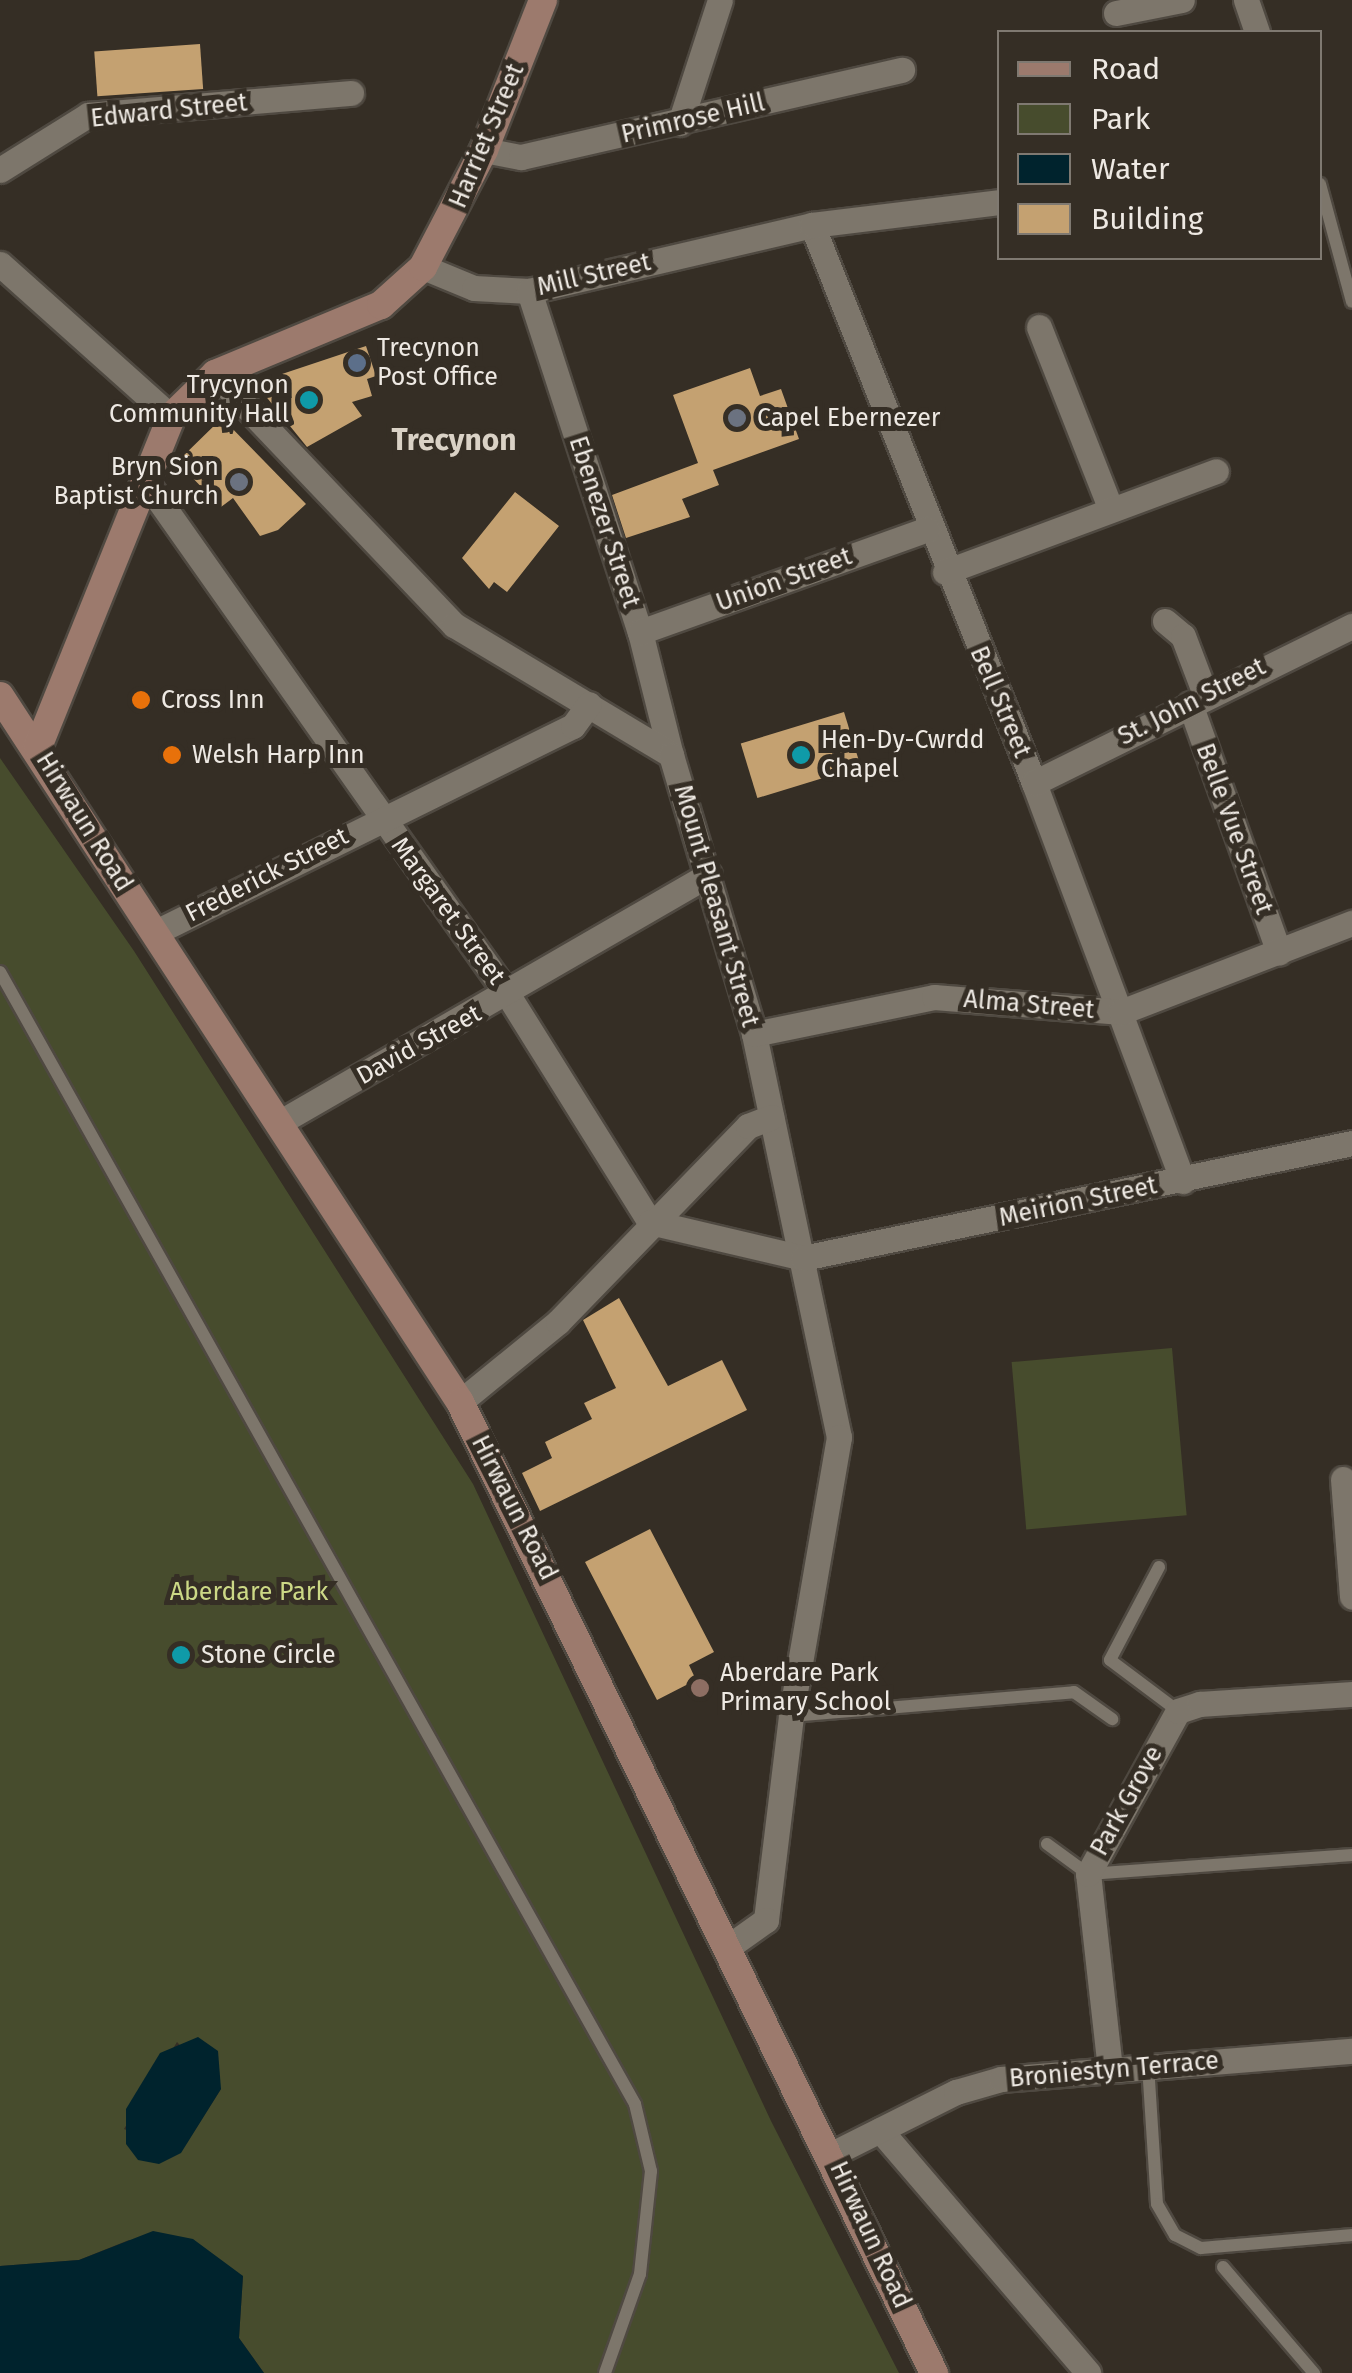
<!DOCTYPE html>
<style>
body{margin:0}
#map{position:relative;width:1352px;height:2373px;overflow:hidden;background:#352e25;font-family:"Fira Sans",sans-serif}
div>[style]{position:absolute}
[style*='--x']{left:calc(var(--x)*1px);top:calc(var(--y)*1px);width:calc(var(--w)*1px);rotate:calc(var(--a)*1deg)}
.green>*{inset:0;background:#474c2d;transform-origin:0 0}
.water>*{inset:0;background:#00232d}
.building>*{inset:0;background:#c4a171;transform-origin:0 0}
.roads{filter:drop-shadow(2px 0 #4f4941) drop-shadow(-2px 0 #4f4941) drop-shadow(0 2px #4f4941) drop-shadow(0 -2px #4f4941)}
.service>*{height:12px;margin:-6px;padding:0 6px;transform-origin:6px;border-radius:6px;background:#7d766b}
.minor>*{height:25px;margin:-12.5px;padding:0 12.5px;transform-origin:12.5px;border-radius:12.5px;background:#7d766b}
.secondary>*{height:28px;margin:-14px;padding:0 14px;transform-origin:14px;border-radius:14px;background:#9c7a6d}
.dots>*{width:28px;height:28px;translate:-50% -50%;box-sizing:border-box;border:5px solid #352e25;border-radius:50%}
span{translate:-50% -50%;white-space:nowrap;text-align:center;line-height:1.15;-webkit-text-stroke:10px #352e25;paint-order:stroke}
.street-label{font-size:25px;color:#eee9e3}
.poi-label{font-size:25px;color:#eee9e3}
.left{translate:0 -50%;text-align:left}
.right{translate:-100% -50%;text-align:right}
.park-label{font-size:25px;color:#ccd886}
.quarter-label{font-size:30px;color:#dad2c6;font-weight:700}
.legend{position:absolute;left:997px;top:30px;width:325px;height:230px;box-sizing:border-box;background:#352e25;border:2px solid #7f7971;margin:0;padding:12px 18px;list-style:none;font-size:30px;color:#eee9e3}
.legend li{display:flex;align-items:center;gap:20px;height:50px}
.legend b{width:50px;border:2px solid #7f7971}
</style>
<div id="map">
<div class="green">
<div style="clip-path:polygon(evenodd,0 758px,134px 951px,473px 1484px,771px 2121px,899px 2373px,264px 2373px,239px 2338px,243px 2276px,129px 2240px,79px 2260px,0 2266px,0 758px,177px 2042px,221px 2089px,181px 2152px,124px 2129px,177px 2042px)"></div>
<div style="left:1172px;top:1348px;width:168px;height:161px;rotate:85deg"></div>
</div>
<div class="water">
<div style="clip-path:polygon(198px 2037px,218px 2051px,221px 2089px,181px 2153px,159px 2164px,138px 2160px,126px 2144px,126px 2109px,160px 2053px)"></div>
<div style="clip-path:polygon(153px 2231px,193px 2239px,243px 2276px,239px 2338px,264px 2373px,0 2373px,0 2266px,79px 2260px)"></div>
</div>
<div class="building">
<div style="left:200px;top:44px;width:45px;height:106px;rotate:86deg"></div>
<div style="clip-path:polygon(366px 346px,376px 376px,367px 379px,372px 396px,352px 402px,362px 416px,307px 447px,255px 383px)"></div>
<div style="clip-path:polygon(750px 368px,760px 396px,781px 389px,799px 439px,713px 470px,719px 485px,682px 499px,690px 517px,626px 538px,612px 495px,698px 463px,673px 395px)"></div>
<div style="clip-path:polygon(222px 418px,306px 504px,278px 530px,260px 536px,233px 498px,221px 507px,177px 462px)"></div>
<div style="clip-path:polygon(515px 492px,559px 526px,507px 592px,494px 582px,489px 589px,462px 558px)"></div>
<div style="left:844px;top:712px;width:57px;height:108px;rotate:73deg"></div>
<div style="clip-path:polygon(619px 1298px,668px 1386px,722px 1360px,747px 1410px,540px 1511px,522px 1473px,552px 1458px,545px 1442px,592px 1419px,584px 1403px,616px 1388px,583px 1320px)"></div>
<div style="clip-path:polygon(650px 1529px,714px 1652px,689px 1665px,696px 1680px,657px 1700px,585px 1562px)"></div>
</div>
<div class="roads">
<div class="service">
<div style="--x:1320;--y:184;--w:122;--a:74.8"></div>
<div style="--x:0;--y:972;--w:1298;--a:60.71"></div>
<div style="--x:635;--y:2104;--w:69;--a:76.6"></div>
<div style="--x:651;--y:2171;--w:104;--a:96.1"></div>
<div style="--x:640;--y:2274;--w:105;--a:109.5"></div>
<div style="--x:1159;--y:1567;--w:105;--a:117.8"></div>
<div style="--x:1110;--y:1660;--w:85;--a:36.9"></div>
<div style="--x:791;--y:1716;--w:284;--a:-4.8"></div>
<div style="--x:1074;--y:1692;--w:47;--a:35.4"></div>
<div style="--x:1047;--y:1844;--w:51;--a:36.2"></div>
<div style="--x:1088;--y:1874;--w:265;--a:-4.1"></div>
<div style="--x:1148;--y:2065;--w:139;--a:86.3"></div>
<div style="--x:1157;--y:2204;--w:36;--a:60"></div>
<div style="--x:1175;--y:2235;--w:29;--a:27"></div>
<div style="--x:1201;--y:2248;--w:152;--a:-4.9"></div>
<div style="--x:1223;--y:2267;--w:140;--a:49.4"></div>
</div>
<div class="minor">
<div style="--x:1246;--y:0;--w:34;--a:71"></div>
<div style="--x:1116;--y:13;--w:67;--a:-11.1"></div>
<div style="--x:680;--y:123;--w:129;--a:-72"></div>
<div style="--x:484;--y:150;--w:38;--a:11"></div>
<div style="--x:521;--y:157;--w:391;--a:-12.9"></div>
<div style="--x:0;--y:170;--w:104;--a:-32"></div>
<div style="--x:88;--y:115;--w:264;--a:-4.8"></div>
<div style="--x:812;--y:225;--w:601;--a:68.3"></div>
<div style="--x:1034;--y:783;--w:425;--a:69.5"></div>
<div style="--x:0;--y:264;--w:229;--a:41.8"></div>
<div style="--x:423;--y:267;--w:55;--a:22.4"></div>
<div style="--x:474;--y:288;--w:55;--a:3.1"></div>
<div style="--x:529;--y:291;--w:291;--a:-13.1"></div>
<div style="--x:812;--y:225;--w:188;--a:-7"></div>
<div style="--x:529;--y:291;--w:359;--a:72"></div>
<div style="--x:640;--y:632;--w:127;--a:75.9"></div>
<div style="--x:1039;--y:327;--w:193;--a:68.5"></div>
<div style="--x:215;--y:374;--w:347;--a:46.4"></div>
<div style="--x:454;--y:625;--w:253;--a:30.9"></div>
<div style="--x:671;--y:755;--w:291;--a:73.4"></div>
<div style="--x:754;--y:1034;--w:412;--a:78.1"></div>
<div style="--x:839;--y:1437;--w:283;--a:99.8"></div>
<div style="--x:791;--y:1716;--w:206;--a:97"></div>
<div style="--x:766;--y:1920;--w:47;--a:144.6"></div>
<div style="--x:144;--y:479;--w:631;--a:54.8"></div>
<div style="--x:508;--y:995;--w:268;--a:58"></div>
<div style="--x:650;--y:1222;--w:157;--a:13.2"></div>
<div style="--x:803;--y:1258;--w:561;--a:-11.83"></div>
<div style="--x:945;--y:572;--w:289;--a:-20.4"></div>
<div style="--x:1165;--y:621;--w:23;--a:40"></div>
<div style="--x:1183;--y:636;--w:62;--a:69.2"></div>
<div style="--x:640;--y:632;--w:305;--a:-19.7"></div>
<div style="--x:1190;--y:704;--w:264;--a:70.3"></div>
<div style="--x:1034;--y:783;--w:355;--a:-26.3"></div>
<div style="--x:154;--y:933;--w:467;--a:-26.3"></div>
<div style="--x:573;--y:726;--w:27;--a:-54"></div>
<div style="--x:754;--y:1034;--w:184;--a:-11.6"></div>
<div style="--x:934;--y:997;--w:188;--a:4.6"></div>
<div style="--x:1121;--y:1012;--w:248;--a:-21.1"></div>
<div style="--x:282;--y:1121;--w:493;--a:-30"></div>
<div style="--x:460;--y:1402;--w:127;--a:-39.2"></div>
<div style="--x:558;--y:1322;--w:273;--a:-45.9"></div>
<div style="--x:748;--y:1126;--w:25;--a:-21"></div>
<div style="--x:1343;--y:1479;--w:118;--a:85.6"></div>
<div style="--x:1110;--y:2069;--w:196;--a:-96.4"></div>
<div style="--x:1088;--y:1874;--w:186;--a:-61.1"></div>
<div style="--x:1178;--y:1711;--w:23;--a:-18"></div>
<div style="--x:1200;--y:1704;--w:152;--a:-3.8"></div>
<div style="--x:880;--y:2130;--w:320;--a:49.4"></div>
<div style="--x:832;--y:2154;--w:139;--a:-26.6"></div>
<div style="--x:956;--y:2092;--w:47;--a:-16.1"></div>
<div style="--x:1001;--y:2079;--w:352;--a:-4.6"></div>
</div>
<div class="secondary">
<div style="--x:0;--y:696;--w:843;--a:56.91"></div>
<div style="--x:460;--y:1402;--w:1081;--a:63.98"></div>
<div style="--x:38;--y:747;--w:356;--a:-68"></div>
<div style="--x:171;--y:417;--w:62;--a:-44.3"></div>
<div style="--x:215;--y:374;--w:180;--a:-22.6"></div>
<div style="--x:381;--y:305;--w:57;--a:-42.1"></div>
<div style="--x:423;--y:267;--w:132;--a:-62.5"></div>
<div style="--x:484;--y:150;--w:161;--a:-68.5"></div>
</div>
</div>
<div class="dots">
<div style="left:357px;top:363px;background:#5c6f8a"></div>
<div style="left:309px;top:400px;background:#0f9aa8"></div>
<div style="left:737px;top:418px;background:#6b7280"></div>
<div style="left:239px;top:482px;background:#6b7280"></div>
<div style="left:141px;top:700px;background:#e8710a"></div>
<div style="left:172px;top:755px;background:#e8710a"></div>
<div style="left:801px;top:755px;background:#0f9aa8"></div>
<div style="left:181px;top:1655px;background:#0f9aa8"></div>
<div style="left:700px;top:1688px;background:#8d6e63"></div>
</div>
<div class="street-label">
<span style="left:169px;top:111px;rotate:-6deg">Edward Street</span>
<span style="left:693px;top:119px;rotate:-13deg">Primrose Hill</span>
<span style="left:487px;top:136px;rotate:-67deg">Harriet Street</span>
<span style="left:594px;top:275px;rotate:-13deg">Mill Street</span>
<span style="left:604px;top:522px;rotate:72deg">Ebenezer Street</span>
<span style="left:784px;top:580px;rotate:-20deg">Union Street</span>
<span style="left:1000px;top:702px;rotate:67deg">Bell Street</span>
<span style="left:1192px;top:702px;rotate:-27deg">St. John Street</span>
<span style="left:84px;top:822px;rotate:58deg">Hirwaun Road</span>
<span style="left:1234px;top:829px;rotate:70deg">Belle Vue Street</span>
<span style="left:267px;top:875px;rotate:-27deg">Frederick Street</span>
<span style="left:716px;top:906px;rotate:74deg">Mount Pleasant Street</span>
<span style="left:448px;top:911px;rotate:54deg">Margaret Street</span>
<span style="left:1029px;top:1005px;rotate:5deg">Alma Street</span>
<span style="left:419px;top:1045px;rotate:-29deg">David Street</span>
<span style="left:1078px;top:1202px;rotate:-12deg">Meirion Street</span>
<span style="left:514px;top:1508px;rotate:63deg">Hirwaun Road</span>
<span style="left:1127px;top:1801px;rotate:-61deg">Park Grove</span>
<span style="left:1114px;top:2070px;rotate:-5deg">Broniestyn Terrace</span>
<span style="left:870px;top:2235px;rotate:65deg">Hirwaun Road</span>
</div>
<div class="poi-label">
<span class="left" style="left:377px;top:363px">Trecynon<br>Post Office</span>
<span class="right" style="left:289px;top:400px">Trycynon<br>Community Hall</span>
<span class="left" style="left:757px;top:418px">Capel Ebernezer</span>
<span class="right" style="left:219px;top:482px">Bryn Sion<br>Baptist Church</span>
<span class="left" style="left:161px;top:700px">Cross Inn</span>
<span class="left" style="left:821px;top:755px">Hen-Dy-Cwrdd<br>Chapel</span>
<span class="left" style="left:192px;top:755px">Welsh Harp Inn</span>
<span class="left" style="left:201px;top:1655px">Stone Circle</span>
<span class="left" style="left:720px;top:1688px">Aberdare Park<br>Primary School</span>
</div>
<div class="park-label">
<span style="left:249px;top:1592px">Aberdare Park</span>
</div>
<div class="quarter-label">
<span style="left:454px;top:440px">Trecynon</span>
</div>
<ul class="legend">
<li><b style="height:12px;background:#9c7a6d"></b>Road</li>
<li><b style="height:28px;background:#474c2d"></b>Park</li>
<li><b style="height:28px;background:#00232d"></b>Water</li>
<li><b style="height:28px;background:#c4a171"></b>Building</li>
</ul>
</div>
